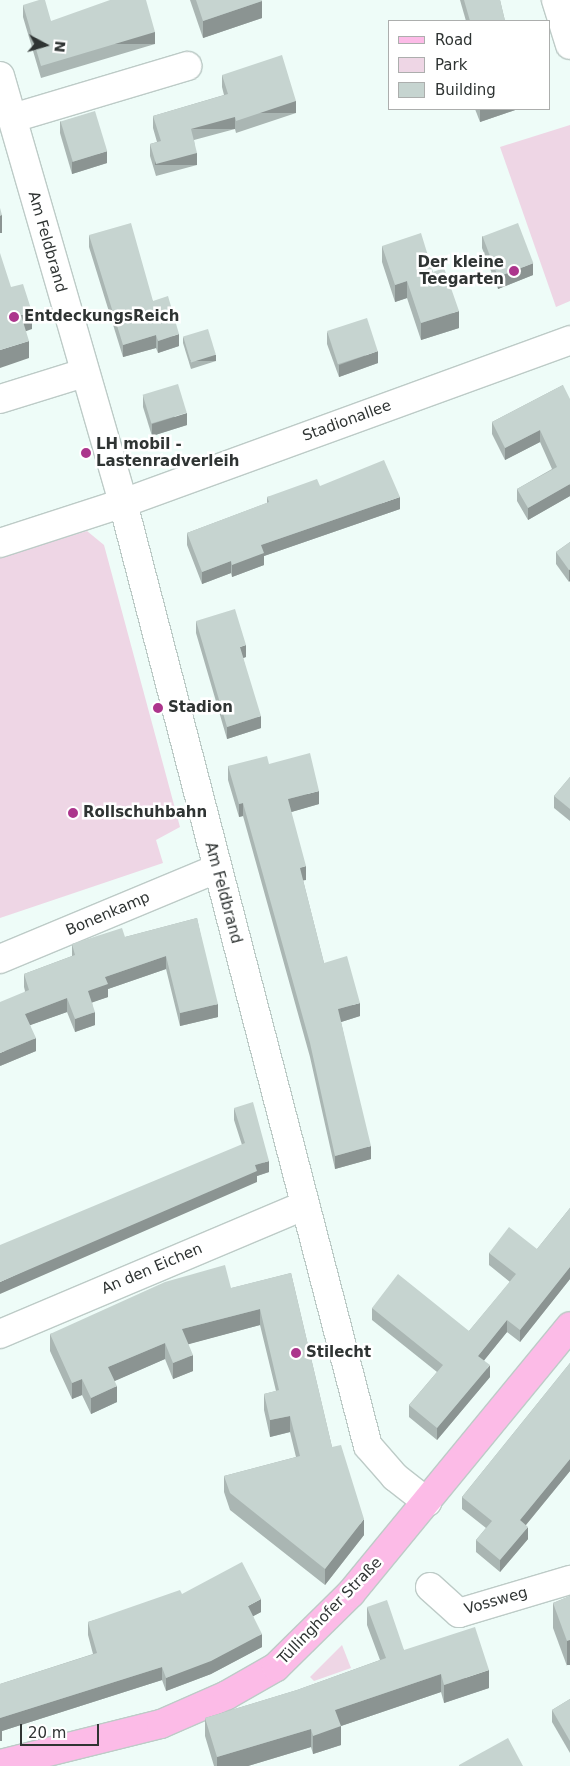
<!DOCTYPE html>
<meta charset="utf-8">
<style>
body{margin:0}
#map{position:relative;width:570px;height:1766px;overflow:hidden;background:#eefcf8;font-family:"DejaVu Sans",sans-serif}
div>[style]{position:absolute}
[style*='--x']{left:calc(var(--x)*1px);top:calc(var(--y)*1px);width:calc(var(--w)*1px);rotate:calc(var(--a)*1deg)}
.green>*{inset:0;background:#eed6e5}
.roads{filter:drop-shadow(1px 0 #bdcbc7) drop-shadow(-1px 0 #bdcbc7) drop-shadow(0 1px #bdcbc7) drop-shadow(0 -1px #bdcbc7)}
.minor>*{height:28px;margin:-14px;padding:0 14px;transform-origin:14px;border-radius:14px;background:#fff}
.major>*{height:28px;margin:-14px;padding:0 14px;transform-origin:14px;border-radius:14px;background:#fcbbe7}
.wall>*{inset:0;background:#aab6b3}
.shaded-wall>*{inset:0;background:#8b9492;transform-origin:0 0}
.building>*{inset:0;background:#c6d4d0;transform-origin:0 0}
.dots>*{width:14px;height:14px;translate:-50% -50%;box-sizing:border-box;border:2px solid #fff;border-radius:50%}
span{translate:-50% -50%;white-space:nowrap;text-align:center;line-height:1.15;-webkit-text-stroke:5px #fff;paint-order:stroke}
.street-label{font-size:15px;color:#2f3433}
.poi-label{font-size:15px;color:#2f3433;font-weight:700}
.right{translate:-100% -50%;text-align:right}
.left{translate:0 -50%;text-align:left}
.legend{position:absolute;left:388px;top:20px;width:162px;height:90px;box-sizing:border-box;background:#fff;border:1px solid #acaead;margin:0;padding:6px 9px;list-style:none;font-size:15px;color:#2f3433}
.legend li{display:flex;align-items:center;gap:10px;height:25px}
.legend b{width:25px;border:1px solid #acaead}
.north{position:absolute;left:20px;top:20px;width:50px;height:50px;-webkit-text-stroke:4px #fff;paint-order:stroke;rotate:96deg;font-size:14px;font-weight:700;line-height:20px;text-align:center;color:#2f3433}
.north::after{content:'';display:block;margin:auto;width:18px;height:22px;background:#2f3433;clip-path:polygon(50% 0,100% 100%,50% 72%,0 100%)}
.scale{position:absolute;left:20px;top:1724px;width:79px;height:22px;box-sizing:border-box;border:2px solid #2f3433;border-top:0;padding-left:6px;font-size:15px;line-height:18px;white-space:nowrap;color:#2f3433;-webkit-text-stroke:4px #fff;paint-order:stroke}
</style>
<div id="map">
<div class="green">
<div style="clip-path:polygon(570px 125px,570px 301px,556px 307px,500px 147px)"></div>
<div style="clip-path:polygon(87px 531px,104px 545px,180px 827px,156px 840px,163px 863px,0 918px,0 557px)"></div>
<div style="clip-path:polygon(342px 1645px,351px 1668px,314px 1681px,310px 1677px)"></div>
</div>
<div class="roads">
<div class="minor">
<div style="--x:556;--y:0;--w:47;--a:72.7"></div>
<div style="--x:0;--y:76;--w:444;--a:73.9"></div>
<div style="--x:123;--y:503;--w:974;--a:75.44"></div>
<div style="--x:368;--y:1446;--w:41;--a:48.9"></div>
<div style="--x:395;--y:1477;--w:41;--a:38"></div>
<div style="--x:13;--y:118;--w:182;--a:-16.6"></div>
<div style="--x:0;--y:399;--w:88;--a:-17.2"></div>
<div style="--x:0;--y:543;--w:129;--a:-18"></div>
<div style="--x:123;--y:503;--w:476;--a:-20"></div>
<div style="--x:0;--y:959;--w:234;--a:-22.6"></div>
<div style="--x:0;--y:1334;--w:331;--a:-22.9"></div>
<div style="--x:430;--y:1587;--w:39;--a:42"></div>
<div style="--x:459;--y:1613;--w:116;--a:-16.6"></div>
</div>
<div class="major">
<div style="--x:0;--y:1764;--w:166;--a:-14"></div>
<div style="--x:161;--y:1724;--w:72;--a:-23.7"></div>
<div style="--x:227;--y:1695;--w:56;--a:-29.7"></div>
<div style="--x:276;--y:1667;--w:105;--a:-44.6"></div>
<div style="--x:351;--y:1593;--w:345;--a:-50.6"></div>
</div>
</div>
<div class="wall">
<div style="clip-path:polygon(190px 0,262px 0,262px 18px,203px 38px)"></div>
<div style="clip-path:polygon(460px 0,500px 0,505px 21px,466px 21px)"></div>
<div style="clip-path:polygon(23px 5px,51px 21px,155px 44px,41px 78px,23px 17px)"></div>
<div style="clip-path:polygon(222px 75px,296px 113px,236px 133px,235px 129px,194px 140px,197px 165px,156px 176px,150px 156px,150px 144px,157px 142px,153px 128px,153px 116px,224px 95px,222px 87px)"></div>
<div style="clip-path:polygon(475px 109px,518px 109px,480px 122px)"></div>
<div style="clip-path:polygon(60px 121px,107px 163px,72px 174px,60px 133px)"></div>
<div style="clip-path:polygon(89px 235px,153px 301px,179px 346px,158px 353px,156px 348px,123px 357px,89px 247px)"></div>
<div style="clip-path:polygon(482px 236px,533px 275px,498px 289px,482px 248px)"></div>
<div style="clip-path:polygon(382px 246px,433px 272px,459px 328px,421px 340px,407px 298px,395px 302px,382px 262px)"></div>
<div style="clip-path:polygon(327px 332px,378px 363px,339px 377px,327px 344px)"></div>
<div style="clip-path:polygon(183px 337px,216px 361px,191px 369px,183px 343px)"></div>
<div style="clip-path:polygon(563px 385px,570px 496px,528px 520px,517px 501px,517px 489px,552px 469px,540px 442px,505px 460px,492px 434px,492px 422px)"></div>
<div style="clip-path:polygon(143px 395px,187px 425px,152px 436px,143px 407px)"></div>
<div style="clip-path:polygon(320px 486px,400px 509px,264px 556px,264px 565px,232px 577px,231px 573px,202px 584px,187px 545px,187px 533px,267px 503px,267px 497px)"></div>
<div style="clip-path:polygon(570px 542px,569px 582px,556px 564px,556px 552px)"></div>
<div style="clip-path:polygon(196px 621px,246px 657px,243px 658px,261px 728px,227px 739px,196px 633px)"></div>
<div style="clip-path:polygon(269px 764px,319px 804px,291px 812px,306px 880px,303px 880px,324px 963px,360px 1016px,341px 1022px,371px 1159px,335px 1169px,310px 1057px,243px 816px,239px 817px,228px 780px,228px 766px)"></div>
<div style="clip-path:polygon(570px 777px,570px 821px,554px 808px,554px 796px)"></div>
<div style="clip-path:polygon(197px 918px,218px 1017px,180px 1026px,166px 969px,108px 989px,108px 997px,92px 1002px,95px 1025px,75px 1032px,67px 1012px,30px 1025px,36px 1051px,0 1066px,25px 991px,24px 987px,24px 974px,72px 956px,72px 944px,125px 937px)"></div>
<div style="clip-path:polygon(234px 1108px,269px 1172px,257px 1176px,257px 1182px,242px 1145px,234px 1120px)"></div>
<div style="clip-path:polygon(570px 1208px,570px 1279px,520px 1342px,507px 1332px,484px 1360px,490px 1377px,437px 1440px,409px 1417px,409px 1405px,437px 1372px,372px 1320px,372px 1308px,469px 1331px,510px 1282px,489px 1265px,489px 1253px,537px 1249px)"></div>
<div style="clip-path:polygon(291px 1273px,332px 1447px,364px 1535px,325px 1585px,230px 1510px,224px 1492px,224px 1476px,296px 1457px,290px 1432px,270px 1437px,264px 1410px,264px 1394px,276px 1391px,260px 1325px,188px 1344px,193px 1371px,173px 1379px,165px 1359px,114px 1381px,117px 1402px,91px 1414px,82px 1395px,72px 1399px,50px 1351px,50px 1334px)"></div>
<div style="clip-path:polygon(570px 1363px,570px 1471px,526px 1525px,528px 1539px,500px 1572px,476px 1552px,476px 1540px,486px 1528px,462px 1509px,462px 1497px)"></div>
<div style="clip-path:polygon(182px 1594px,261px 1612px,253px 1616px,262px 1647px,211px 1674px,166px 1691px,162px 1680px,2px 1731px,2px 1741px,0 1741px,0 1684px,93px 1654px,88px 1635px,88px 1622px)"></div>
<div style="clip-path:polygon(570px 1596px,567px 1666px,553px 1628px,553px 1603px)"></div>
<div style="clip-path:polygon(367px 1607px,404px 1650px,489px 1688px,444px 1703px,441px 1692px,341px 1726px,341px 1745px,313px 1754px,311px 1747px,248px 1766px,214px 1766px,205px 1736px,205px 1718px,297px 1690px,380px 1660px,367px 1625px)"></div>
<div style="clip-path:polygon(570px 1699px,570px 1753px,552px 1722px,552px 1710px)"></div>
</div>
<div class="shaded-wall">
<div style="clip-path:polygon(262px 1px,262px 18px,203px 38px,203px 21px)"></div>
<div style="left:155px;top:32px;width:12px;height:119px;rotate:90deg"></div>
<div style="left:296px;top:101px;width:12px;height:63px;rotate:90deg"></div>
<div style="clip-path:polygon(484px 109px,518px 109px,480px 122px,480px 110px)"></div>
<div style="left:235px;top:117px;width:12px;height:46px;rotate:90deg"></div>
<div style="clip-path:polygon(107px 151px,107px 163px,72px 174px,72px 162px)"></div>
<div style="left:197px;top:153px;width:12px;height:42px;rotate:90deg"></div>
<div style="left:2px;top:215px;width:18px;height:2px;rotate:90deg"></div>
<div style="clip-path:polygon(533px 263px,533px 275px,498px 289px,498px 277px)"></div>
<div style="clip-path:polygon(407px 281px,407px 298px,395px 302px,395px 285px)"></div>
<div style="clip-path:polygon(459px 311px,459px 328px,421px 340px,421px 323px)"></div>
<div style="clip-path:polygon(32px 312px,32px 329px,21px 333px,21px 315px)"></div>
<div style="clip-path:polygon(179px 334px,179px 346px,158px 353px,158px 341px)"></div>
<div style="clip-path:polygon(156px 335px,156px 348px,123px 357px,123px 345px)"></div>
<div style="clip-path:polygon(29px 341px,29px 358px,0 368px,0 350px)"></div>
<div style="clip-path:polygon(378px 351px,378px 363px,339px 377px,339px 365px)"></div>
<div style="left:216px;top:355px;width:6px;height:26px;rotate:90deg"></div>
<div style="clip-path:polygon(187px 413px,187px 425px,152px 436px,152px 424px)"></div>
<div style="clip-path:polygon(540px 430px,540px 442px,505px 460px,505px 448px)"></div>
<div style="clip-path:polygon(570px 484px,570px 496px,528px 520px,528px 508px)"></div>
<div style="clip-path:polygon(400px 497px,400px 509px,264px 556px,264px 565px,232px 577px,232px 565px,261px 545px)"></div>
<div style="clip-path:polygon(231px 561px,231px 573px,202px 584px,202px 572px)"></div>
<div style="clip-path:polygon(570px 569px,570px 581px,569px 582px,569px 570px)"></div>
<div style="clip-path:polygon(246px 645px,246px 657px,240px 659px,240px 647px)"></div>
<div style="clip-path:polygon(261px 716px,261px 728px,227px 739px,227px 727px)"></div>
<div style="clip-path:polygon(319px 791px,319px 804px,288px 813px,288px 799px)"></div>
<div style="clip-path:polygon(243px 803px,243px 816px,239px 817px,239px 804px)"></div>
<div style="clip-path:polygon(306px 866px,306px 880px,300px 881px,300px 868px)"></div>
<div style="clip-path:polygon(166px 956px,166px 969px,108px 989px,108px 997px,88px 1004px,88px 991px,105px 977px)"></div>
<div style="clip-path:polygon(67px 998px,67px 1012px,25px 1027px,25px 1014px)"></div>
<div style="clip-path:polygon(360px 1003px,360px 1016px,338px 1023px,338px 1009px)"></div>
<div style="clip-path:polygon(218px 1004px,218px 1017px,180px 1026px,180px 1013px)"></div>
<div style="clip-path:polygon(95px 1012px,95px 1025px,75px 1032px,75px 1019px)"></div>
<div style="clip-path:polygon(36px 1038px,36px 1051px,0 1066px,0 1053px)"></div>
<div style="clip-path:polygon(371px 1146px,371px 1159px,335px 1169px,335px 1156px)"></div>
<div style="clip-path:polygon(269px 1161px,269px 1172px,257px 1176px,257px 1182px,0 1294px,0 1282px,255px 1165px)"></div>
<div style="clip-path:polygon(570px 1267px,570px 1279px,520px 1342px,520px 1330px)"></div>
<div style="clip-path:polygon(260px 1309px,260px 1325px,182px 1346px,182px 1329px)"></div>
<div style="clip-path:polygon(507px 1320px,507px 1332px,478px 1368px,478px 1356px)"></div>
<div style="clip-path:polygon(165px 1343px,165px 1359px,108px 1384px,108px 1367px)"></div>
<div style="clip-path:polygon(193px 1355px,193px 1371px,173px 1379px,173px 1363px)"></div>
<div style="clip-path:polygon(490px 1365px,490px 1377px,437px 1440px,437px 1428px)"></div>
<div style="clip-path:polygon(82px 1379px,82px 1395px,72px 1399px,72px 1383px)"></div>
<div style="clip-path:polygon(117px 1386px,117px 1402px,91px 1414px,91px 1398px)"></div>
<div style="clip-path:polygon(290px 1416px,290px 1432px,270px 1437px,270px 1420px)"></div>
<div style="clip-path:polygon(570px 1459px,570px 1471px,520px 1532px,520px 1520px)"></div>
<div style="clip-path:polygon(364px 1519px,364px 1535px,325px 1585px,325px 1569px)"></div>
<div style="clip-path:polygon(528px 1527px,528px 1539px,500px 1572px,500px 1560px)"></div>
<div style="clip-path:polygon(261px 1599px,261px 1612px,248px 1619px,248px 1606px)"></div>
<div style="clip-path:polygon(262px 1634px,262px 1647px,211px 1674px,166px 1691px,166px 1678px)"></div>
<div style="left:570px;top:1640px;width:25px;height:3px;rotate:90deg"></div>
<div style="clip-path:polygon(162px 1667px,162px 1680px,2px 1731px,2px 1741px,0 1741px,0 1718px)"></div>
<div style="clip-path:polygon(489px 1670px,489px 1688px,444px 1703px,444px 1685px)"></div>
<div style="clip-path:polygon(441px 1674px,441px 1692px,341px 1726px,341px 1745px,313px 1754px,313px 1736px,335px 1710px)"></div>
<div style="clip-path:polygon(311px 1729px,311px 1747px,248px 1766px,217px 1766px,217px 1757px)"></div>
</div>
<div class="building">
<div style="clip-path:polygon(39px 0,45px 0,51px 21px,110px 0,146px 0,155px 32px,41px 66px,23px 5px)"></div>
<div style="clip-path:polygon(196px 0,262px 0,262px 1px,203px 21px)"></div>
<div style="clip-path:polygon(464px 0,500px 0,505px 21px,470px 21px)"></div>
<div style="clip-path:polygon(282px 55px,296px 101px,236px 121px,235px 117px,191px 129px,197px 153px,156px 164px,150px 144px,161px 141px,153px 116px,228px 94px,222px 75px)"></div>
<div style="left:95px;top:111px;width:42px;height:36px;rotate:73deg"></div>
<div style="clip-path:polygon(0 208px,2px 215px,0 216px)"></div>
<div style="clip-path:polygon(131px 223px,153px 301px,168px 296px,179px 334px,158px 341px,156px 335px,123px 345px,89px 235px)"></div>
<div style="left:518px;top:223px;width:43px;height:38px;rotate:69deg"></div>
<div style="clip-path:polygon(421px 233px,433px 272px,444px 268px,459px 311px,421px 323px,407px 281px,395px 285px,382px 246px)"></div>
<div style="clip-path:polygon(0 253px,11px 287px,23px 284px,32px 312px,21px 315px,29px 341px,0 350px)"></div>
<div style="left:367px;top:318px;width:35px;height:42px;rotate:72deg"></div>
<div style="left:208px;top:329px;width:27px;height:26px;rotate:73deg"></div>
<div style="left:178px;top:384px;width:30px;height:37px;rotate:73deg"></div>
<div style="clip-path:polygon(563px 385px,570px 399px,570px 484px,528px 508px,517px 489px,557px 467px,540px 430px,505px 448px,492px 422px)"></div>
<div style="clip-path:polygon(384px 460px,400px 497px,261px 545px,264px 553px,232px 565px,231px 561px,202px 572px,187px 533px,269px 502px,267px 497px,317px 479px,320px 486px)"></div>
<div style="clip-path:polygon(570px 542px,570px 569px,569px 570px,556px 552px)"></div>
<div style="clip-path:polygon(235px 609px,246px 645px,240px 647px,261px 716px,227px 727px,196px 621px)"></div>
<div style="clip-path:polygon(310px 753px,319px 791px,288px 799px,306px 866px,300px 868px,324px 963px,347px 956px,360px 1003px,338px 1009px,371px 1146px,335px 1156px,310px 1043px,243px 803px,239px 804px,228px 766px,267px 756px,269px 764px)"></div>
<div style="clip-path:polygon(570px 777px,570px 809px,554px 796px)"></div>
<div style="clip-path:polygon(197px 918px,218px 1004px,180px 1013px,166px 956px,105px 977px,108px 984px,88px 991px,95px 1012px,75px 1019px,67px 998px,25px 1014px,36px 1038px,0 1053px,0 1002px,29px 990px,24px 974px,75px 955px,72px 944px,122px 928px,125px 937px)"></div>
<div style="clip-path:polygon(253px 1102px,269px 1161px,255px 1165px,257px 1171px,0 1282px,0 1245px,245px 1143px,234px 1108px)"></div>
<div style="clip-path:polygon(570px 1208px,570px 1267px,520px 1330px,507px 1320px,478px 1356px,490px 1365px,437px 1428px,409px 1405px,443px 1365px,372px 1308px,398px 1274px,469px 1331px,516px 1274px,489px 1253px,509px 1227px,537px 1249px)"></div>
<div style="clip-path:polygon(225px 1265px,231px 1288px,291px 1273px,332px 1447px,341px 1445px,364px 1519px,325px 1569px,230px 1493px,224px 1476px,300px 1456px,290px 1416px,270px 1420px,264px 1394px,279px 1390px,260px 1309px,182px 1329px,193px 1355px,173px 1363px,165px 1343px,108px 1367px,117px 1386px,91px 1398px,82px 1379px,72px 1383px,50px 1334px,165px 1282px)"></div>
<div style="clip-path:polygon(570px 1363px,570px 1459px,520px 1520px,528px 1527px,500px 1560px,476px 1540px,492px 1521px,462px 1497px)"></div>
<div style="clip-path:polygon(242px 1562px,261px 1599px,248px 1606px,262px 1634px,211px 1661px,166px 1678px,162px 1667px,0 1718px,0 1684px,97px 1653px,88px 1622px,180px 1590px,182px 1594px)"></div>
<div style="clip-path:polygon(570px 1596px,570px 1640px,567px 1641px,553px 1603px)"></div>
<div style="clip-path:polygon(387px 1600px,404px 1650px,475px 1627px,489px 1670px,444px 1685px,441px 1674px,335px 1710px,341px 1726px,313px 1736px,311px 1729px,217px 1757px,205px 1718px,297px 1690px,386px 1658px,367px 1607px)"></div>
<div style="clip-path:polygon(570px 1699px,570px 1741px,552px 1710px)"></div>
<div style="clip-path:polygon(508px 1738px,523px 1766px,459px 1766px,459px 1765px)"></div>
</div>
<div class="dots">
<div style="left:514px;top:271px;background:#ac358c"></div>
<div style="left:14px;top:317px;background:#ac358c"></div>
<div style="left:86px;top:453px;background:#ac358c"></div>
<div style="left:158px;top:708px;background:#ac358c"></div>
<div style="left:73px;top:813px;background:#ac358c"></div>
<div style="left:296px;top:1353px;background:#ac358c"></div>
</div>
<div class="street-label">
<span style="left:47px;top:242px;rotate:74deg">Am Feldbrand</span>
<span style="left:347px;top:421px;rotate:-20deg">Stadionallee</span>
<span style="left:223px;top:893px;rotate:75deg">Am Feldbrand</span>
<span style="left:108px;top:914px;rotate:-23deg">Bonenkamp</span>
<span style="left:152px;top:1269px;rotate:-23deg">An den Eichen</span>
<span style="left:496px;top:1601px;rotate:-16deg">Vossweg</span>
<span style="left:330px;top:1611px;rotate:-46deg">Tüllinghofer Straße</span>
</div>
<div class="poi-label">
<span class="right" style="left:504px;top:271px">Der kleine<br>Teegarten</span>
<span class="left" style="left:24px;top:317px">EntdeckungsReich</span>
<span class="left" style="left:96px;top:453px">LH mobil -<br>Lastenradverleih</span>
<span class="left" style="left:168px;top:708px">Stadion</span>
<span class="left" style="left:83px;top:813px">Rollschuhbahn</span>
<span class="left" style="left:306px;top:1353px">Stilecht</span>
</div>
<ul class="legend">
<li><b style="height:6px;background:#fcbbe7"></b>Road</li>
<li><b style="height:14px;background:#eed6e5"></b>Park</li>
<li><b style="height:14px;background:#c6d4d0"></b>Building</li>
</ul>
<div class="north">N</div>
<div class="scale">20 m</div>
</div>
